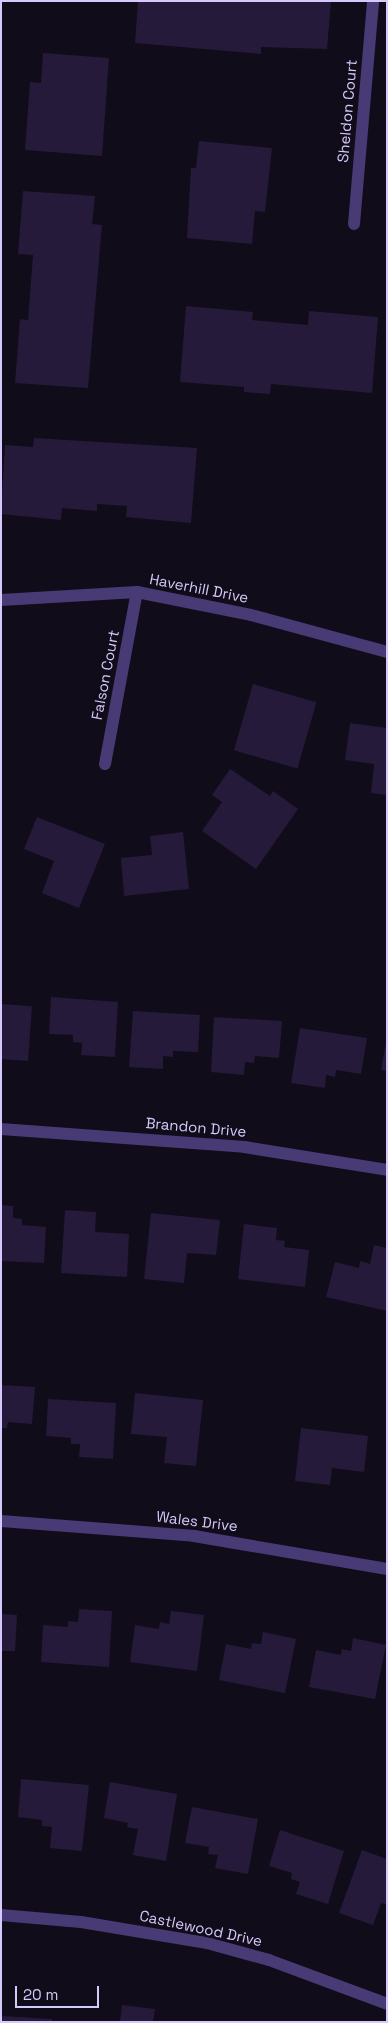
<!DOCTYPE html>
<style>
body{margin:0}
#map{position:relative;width:388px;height:2023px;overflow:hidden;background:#110c1a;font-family:"Space Grotesk",sans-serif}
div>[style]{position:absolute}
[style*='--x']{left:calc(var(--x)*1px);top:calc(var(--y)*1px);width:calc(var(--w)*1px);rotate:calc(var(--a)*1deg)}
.building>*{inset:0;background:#251a39;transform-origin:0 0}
.minor>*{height:12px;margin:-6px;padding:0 6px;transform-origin:6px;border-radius:6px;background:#473a75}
span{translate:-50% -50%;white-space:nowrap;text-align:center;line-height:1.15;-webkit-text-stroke:5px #110c1a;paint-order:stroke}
.street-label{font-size:15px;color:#d7c9fb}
.frame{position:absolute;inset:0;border:2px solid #d7c9fb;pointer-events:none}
.scale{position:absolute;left:15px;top:1986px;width:84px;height:22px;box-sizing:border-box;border:2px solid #d7c9fb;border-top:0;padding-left:6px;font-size:15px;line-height:18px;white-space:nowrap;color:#d7c9fb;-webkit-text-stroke:4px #110c1a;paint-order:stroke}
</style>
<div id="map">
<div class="building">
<div style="clip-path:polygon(138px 1px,331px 1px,327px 49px,261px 47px,261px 54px,135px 43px)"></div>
<div style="clip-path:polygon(43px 53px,109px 58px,102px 156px,25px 150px,30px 82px,41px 83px)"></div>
<div style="clip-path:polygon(199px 141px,272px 148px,265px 212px,255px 211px,252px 244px,187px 238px,191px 168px,196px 168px)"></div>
<div style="clip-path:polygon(23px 191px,95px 196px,92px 224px,102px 225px,88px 388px,15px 383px,20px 319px,28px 320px,33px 255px,18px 254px)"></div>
<div style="clip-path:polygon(186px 306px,253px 312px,252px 320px,308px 325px,309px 311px,378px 317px,372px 393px,271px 384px,270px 394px,244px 392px,244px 387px,180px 382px)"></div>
<div style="clip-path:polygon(34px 438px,197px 448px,191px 523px,126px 517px,127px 506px,97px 504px,97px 511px,62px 508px,61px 520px,1px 514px,5px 445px,33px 447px)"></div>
<div style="left:253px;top:684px;width:66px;height:69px;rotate:16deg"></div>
<div style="clip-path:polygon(350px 723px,387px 728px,387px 795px,371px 793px,374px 764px,345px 760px)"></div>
<div style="clip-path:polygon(230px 769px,270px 796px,273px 791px,298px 809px,256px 869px,202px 831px,222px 802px,212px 795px)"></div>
<div style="clip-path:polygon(37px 817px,105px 844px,79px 908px,42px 893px,54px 861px,24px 849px)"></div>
<div style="clip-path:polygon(183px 832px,189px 889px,124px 896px,121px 858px,152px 855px,150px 836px)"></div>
<div style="clip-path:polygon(51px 997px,118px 1002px,115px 1057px,81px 1055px,82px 1043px,73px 1042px,73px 1035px,49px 1034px)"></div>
<div style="left:1px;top:1004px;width:31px;height:55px;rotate:4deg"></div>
<div style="clip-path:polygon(133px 1011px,200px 1015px,198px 1052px,173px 1051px,173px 1057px,163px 1056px,163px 1069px,129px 1067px)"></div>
<div style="clip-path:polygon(214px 1017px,282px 1021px,279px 1058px,255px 1056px,254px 1063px,245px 1062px,244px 1075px,211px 1072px)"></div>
<div style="clip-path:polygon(300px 1028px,367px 1038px,361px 1074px,336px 1070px,335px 1077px,326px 1075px,325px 1088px,291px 1083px)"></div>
<div style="clip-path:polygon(386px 1042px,387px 1042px,387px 1071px,381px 1070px)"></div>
<div style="clip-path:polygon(1px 1205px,13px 1206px,13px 1218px,22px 1219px,22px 1225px,46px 1227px,44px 1263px,1px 1261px)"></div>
<div style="clip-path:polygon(65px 1210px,96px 1212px,95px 1232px,129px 1234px,127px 1277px,61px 1273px)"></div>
<div style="clip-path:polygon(151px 1213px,220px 1220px,216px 1255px,187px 1253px,184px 1283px,144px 1279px)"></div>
<div style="clip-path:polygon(244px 1224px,277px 1228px,276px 1240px,285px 1241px,284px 1247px,309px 1250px,305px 1287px,238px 1279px)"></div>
<div style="clip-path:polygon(374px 1245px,387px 1248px,387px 1311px,326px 1297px,335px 1262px,359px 1268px,360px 1261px,370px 1264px)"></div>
<div style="clip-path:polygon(1px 1385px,35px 1387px,32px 1424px,8px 1422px,7px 1428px,1px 1428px)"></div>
<div style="clip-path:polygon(135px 1393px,203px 1400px,196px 1466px,164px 1463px,167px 1437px,131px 1434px)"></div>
<div style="clip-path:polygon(48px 1399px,116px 1403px,113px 1459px,79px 1457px,80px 1444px,71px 1444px,71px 1438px,46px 1436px)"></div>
<div style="clip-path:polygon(301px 1428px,368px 1436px,364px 1472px,332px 1468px,330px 1485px,295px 1481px)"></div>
<div style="clip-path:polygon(79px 1609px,112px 1611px,109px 1667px,41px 1662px,43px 1625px,68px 1627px,68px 1621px,78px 1622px)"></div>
<div style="clip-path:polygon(171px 1611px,204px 1615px,197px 1671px,130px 1662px,135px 1625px,159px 1629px,160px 1622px,169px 1624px)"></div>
<div style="clip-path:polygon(1px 1614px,17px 1615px,15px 1651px,1px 1651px)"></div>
<div style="clip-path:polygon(263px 1632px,296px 1639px,285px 1693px,219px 1680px,226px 1644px,251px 1649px,252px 1643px,261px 1644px)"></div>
<div style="clip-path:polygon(353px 1638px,386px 1645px,375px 1699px,309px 1687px,316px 1650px,341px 1655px,342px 1649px,351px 1651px)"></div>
<div style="clip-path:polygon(21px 1779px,89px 1785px,82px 1851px,50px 1848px,52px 1827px,42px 1826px,42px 1820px,18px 1817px)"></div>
<div style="clip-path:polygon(110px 1782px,177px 1794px,166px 1861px,133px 1855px,138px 1829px,127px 1827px,128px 1823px,104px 1818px)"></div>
<div style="clip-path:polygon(192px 1807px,258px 1819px,248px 1874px,215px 1868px,218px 1855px,208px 1854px,209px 1847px,185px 1843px)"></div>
<div style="clip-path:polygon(280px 1830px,344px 1851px,328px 1904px,296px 1894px,300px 1882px,291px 1879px,292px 1873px,269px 1866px)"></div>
<div style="clip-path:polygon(362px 1850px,387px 1859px,387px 1905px,381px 1903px,373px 1925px,339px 1913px)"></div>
<div style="clip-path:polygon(122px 2005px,155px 2009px,153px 2022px,120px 2022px)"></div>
<div style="clip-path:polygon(1px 2016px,52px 2019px,52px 2022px,1px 2022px)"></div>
</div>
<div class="minor">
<div style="--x:354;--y:224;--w:224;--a:-85.1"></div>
<div style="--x:1;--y:600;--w:136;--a:-3.4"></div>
<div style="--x:137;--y:592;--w:116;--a:11.4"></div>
<div style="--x:251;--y:615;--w:141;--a:15.2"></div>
<div style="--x:105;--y:764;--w:175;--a:-79.5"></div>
<div style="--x:1;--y:1129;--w:244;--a:4.2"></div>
<div style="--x:244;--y:1147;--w:145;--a:9.1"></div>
<div style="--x:1;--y:1521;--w:194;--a:4.4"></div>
<div style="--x:194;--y:1536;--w:196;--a:9.7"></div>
<div style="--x:1;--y:1915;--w:80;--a:5"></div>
<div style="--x:81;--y:1922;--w:128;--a:9.5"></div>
<div style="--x:207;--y:1943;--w:64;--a:15.3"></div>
<div style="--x:269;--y:1960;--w:126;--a:20.4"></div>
</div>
<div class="street-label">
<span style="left:347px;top:111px;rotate:-85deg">Sheldon Court</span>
<span style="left:199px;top:588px;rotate:11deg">Haverhill Drive</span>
<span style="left:105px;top:675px;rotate:-79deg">Falson Court</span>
<span style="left:196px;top:1127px;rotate:5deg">Brandon Drive</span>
<span style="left:197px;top:1521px;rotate:7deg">Wales Drive</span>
<span style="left:201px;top:1928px;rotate:12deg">Castlewood Drive</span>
</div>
<div class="frame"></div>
<div class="scale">20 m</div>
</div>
